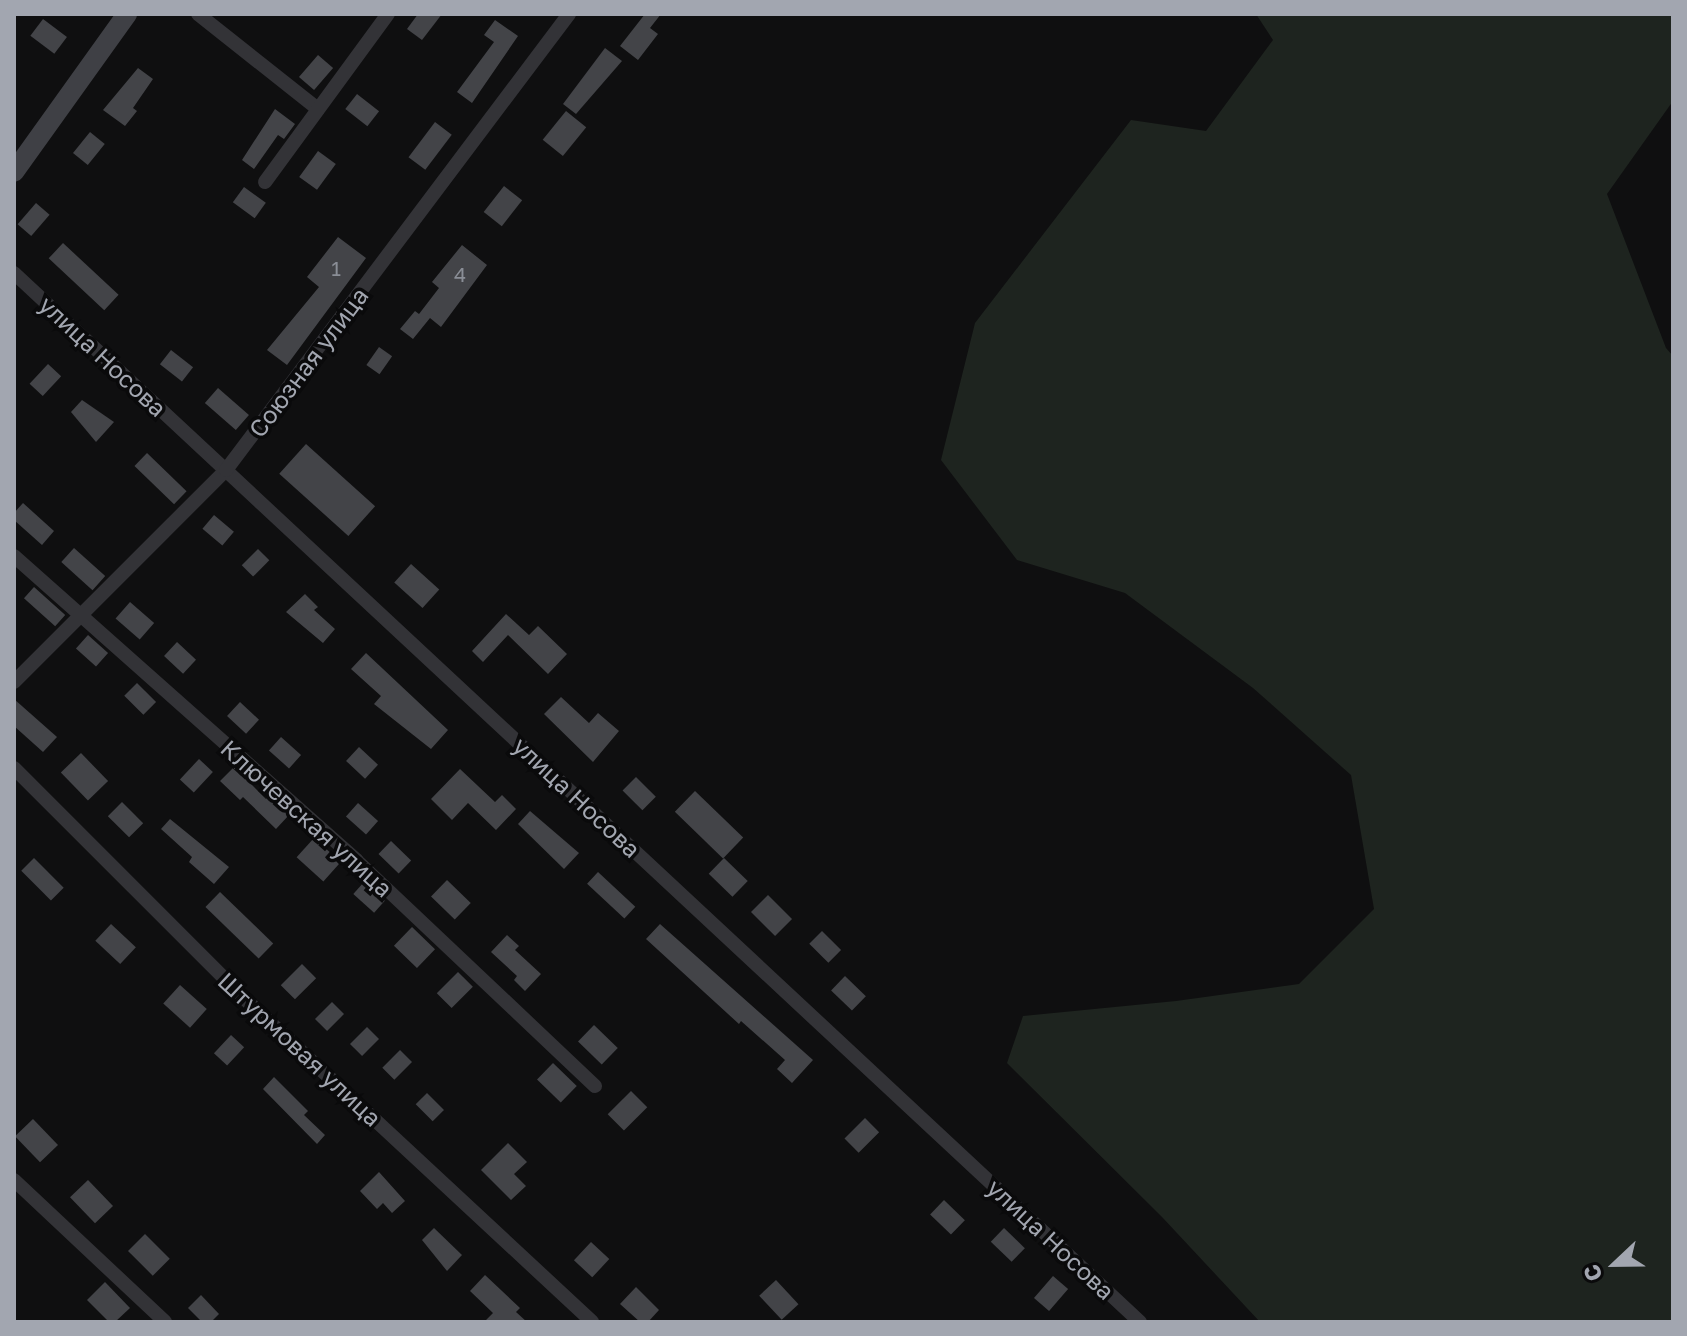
<!DOCTYPE html>
<meta charset="utf-8">
<style>
body{margin:0}
#map{position:relative;width:1687px;height:1336px;overflow:hidden;background:#0f0f10;font-family:"Golos Text",sans-serif}
div>[style]{position:absolute}
[style*='--x']{left:calc(var(--x)*1px);top:calc(var(--y)*1px);width:calc(var(--w)*1px);rotate:calc(var(--a)*1deg)}
.green>*{inset:0;background:#1e241f}
.building>*{inset:0;background:#434448;transform-origin:0 0}
.street>*{height:14px;margin:-7px;padding:0 7px;transform-origin:7px;border-radius:7px;background:#333337}
.secondary>*{height:20px;margin:-10px;padding:0 10px;transform-origin:10px;border-radius:10px;background:#3f4045}
span{translate:-50% -50%;white-space:nowrap;text-align:center;line-height:1.15;-webkit-text-stroke:7px #0a0a0b;paint-order:stroke}
.number-label{font-size:20px;color:#8a8e96}
.number-label span{-webkit-text-stroke-width:0}
.street-label{font-size:24px;color:#a2a6b0}
.frame{position:absolute;inset:0;border:16px solid #a2a6b0;pointer-events:none}
.north{position:absolute;left:1575px;top:1224px;width:80px;height:80px;-webkit-text-stroke:6px #0a0a0b;paint-order:stroke;rotate:248deg;font-size:22px;font-weight:700;line-height:32px;text-align:center;color:#a2a6b0}
.north::after{content:'';display:block;margin:auto;width:28px;height:36px;background:#a2a6b0;clip-path:polygon(50% 0,100% 100%,50% 72%,0 100%)}
</style>
<div id="map">
<div class="green">
<div style="clip-path:polygon(1256px 14px,1673px 14px,1673px 101px,1607px 194px,1666px 348px,1673px 356px,1673px 1322px,1260px 1322px,1162px 1217px,1007px 1063px,1023px 1016px,1176px 1001px,1299px 984px,1374px 909px,1351px 775px,1253px 688px,1125px 593px,1017px 560px,941px 460px,975px 323px,1131px 120px,1206px 131px,1273px 40px)"></div>
</div>
<div class="building">
<div style="clip-path:polygon(418px 14px,442px 14px,422px 40px,407px 29px)"></div>
<div style="clip-path:polygon(645px 14px,661px 14px,650px 28px,658px 34px,638px 60px,620px 46px)"></div>
<div style="left:43px;top:19px;width:30px;height:21px;rotate:37deg"></div>
<div style="clip-path:polygon(495px 20px,518px 36px,472px 103px,457px 92px,494px 42px,484px 35px)"></div>
<div style="clip-path:polygon(605px 48px,622px 61px,576px 114px,563px 104px)"></div>
<div style="left:318px;top:55px;width:20px;height:29px;rotate:41deg"></div>
<div style="clip-path:polygon(138px 68px,153px 79px,133px 108px,137px 111px,125px 126px,103px 110px)"></div>
<div style="left:357px;top:94px;width:28px;height:19px;rotate:38deg"></div>
<div style="clip-path:polygon(275px 109px,295px 124px,284px 139px,278px 135px,254px 169px,242px 160px)"></div>
<div style="left:566px;top:111px;width:26px;height:37px;rotate:39deg"></div>
<div style="left:435px;top:122px;width:21px;height:44px;rotate:37deg"></div>
<div style="left:90px;top:132px;width:19px;height:27px;rotate:39deg"></div>
<div style="left:318px;top:151px;width:22px;height:32px;rotate:36deg"></div>
<div style="left:504px;top:186px;width:23px;height:33px;rotate:38deg"></div>
<div style="left:244px;top:187px;width:27px;height:19px;rotate:36deg"></div>
<div style="left:36px;top:203px;width:18px;height:28px;rotate:41deg"></div>
<div style="clip-path:polygon(338px 237px,366px 258px,287px 365px,267px 350px,319px 287px,307px 277px)"></div>
<div style="left:63px;top:243px;width:76px;height:21px;rotate:43deg"></div>
<div style="clip-path:polygon(462px 245px,487px 265px,441px 327px,430px 318px,413px 339px,400px 329px,415px 311px,419px 314px,439px 288px,432px 282px)"></div>
<div style="left:379px;top:347px;width:16px;height:22px;rotate:35deg"></div>
<div style="left:171px;top:350px;width:28px;height:18px;rotate:38deg"></div>
<div style="left:48px;top:364px;width:18px;height:27px;rotate:43deg"></div>
<div style="left:218px;top:388px;width:41px;height:20px;rotate:41deg"></div>
<div style="clip-path:polygon(82px 400px,114px 422px,96px 442px,71px 412px)"></div>
<div style="left:306px;top:444px;width:93px;height:40px;rotate:42deg"></div>
<div style="left:147px;top:453px;width:55px;height:18px;rotate:44deg"></div>
<div style="clip-path:polygon(23px 503px,54px 531px,42px 545px,14px 520px,14px 513px)"></div>
<div style="left:214px;top:515px;width:26px;height:18px;rotate:40deg"></div>
<div style="left:74px;top:548px;width:42px;height:19px;rotate:42deg"></div>
<div style="left:258px;top:549px;width:16px;height:23px;rotate:45deg"></div>
<div style="left:411px;top:564px;width:38px;height:25px;rotate:42deg"></div>
<div style="left:34px;top:587px;width:42px;height:15px;rotate:42deg"></div>
<div style="clip-path:polygon(305px 594px,318px 607px,314px 610px,335px 629px,323px 643px,286px 612px)"></div>
<div style="left:130px;top:602px;width:32px;height:22px;rotate:41deg"></div>
<div style="clip-path:polygon(506px 614px,529px 635px,538px 626px,567px 654px,548px 674px,508px 635px,483px 662px,472px 651px)"></div>
<div style="left:88px;top:635px;width:27px;height:18px;rotate:42deg"></div>
<div style="left:177px;top:642px;width:26px;height:19px;rotate:43deg"></div>
<div style="clip-path:polygon(366px 653px,448px 730px,431px 749px,374px 704px,381px 696px,351px 669px)"></div>
<div style="left:137px;top:683px;width:27px;height:18px;rotate:45deg"></div>
<div style="clip-path:polygon(561px 697px,589px 723px,598px 713px,619px 731px,593px 762px,544px 714px)"></div>
<div style="clip-path:polygon(14px 699px,57px 737px,43px 752px,14px 726px)"></div>
<div style="left:240px;top:702px;width:26px;height:19px;rotate:43deg"></div>
<div style="left:281px;top:737px;width:27px;height:18px;rotate:42deg"></div>
<div style="left:359px;top:747px;width:26px;height:19px;rotate:43deg"></div>
<div style="left:81px;top:753px;width:39px;height:28px;rotate:46deg"></div>
<div style="left:199px;top:759px;width:19px;height:28px;rotate:43deg"></div>
<div style="clip-path:polygon(234px 767px,266px 799px,269px 796px,289px 815px,276px 829px,243px 797px,240px 800px,220px 781px)"></div>
<div style="clip-path:polygon(460px 769px,495px 802px,502px 795px,516px 809px,496px 830px,468px 803px,452px 820px,431px 799px)"></div>
<div style="left:636px;top:777px;width:28px;height:19px;rotate:45deg"></div>
<div style="left:695px;top:791px;width:67px;height:29px;rotate:44deg"></div>
<div style="left:122px;top:802px;width:30px;height:20px;rotate:45deg"></div>
<div style="left:358px;top:803px;width:27px;height:18px;rotate:42deg"></div>
<div style="clip-path:polygon(530px 811px,579px 853px,564px 869px,518px 824px)"></div>
<div style="clip-path:polygon(170px 819px,229px 867px,214px 884px,189px 862px,192px 857px,161px 829px)"></div>
<div style="left:314px;top:838px;width:36px;height:26px;rotate:42deg"></div>
<div style="left:391px;top:841px;width:28px;height:18px;rotate:44deg"></div>
<div style="left:34px;top:858px;width:42px;height:18px;rotate:45deg"></div>
<div style="left:724px;top:858px;width:33px;height:22px;rotate:44deg"></div>
<div style="left:598px;top:872px;width:51px;height:16px;rotate:43deg"></div>
<div style="left:447px;top:880px;width:33px;height:23px;rotate:44deg"></div>
<div style="left:364px;top:882px;width:28px;height:16px;rotate:42deg"></div>
<div style="left:220px;top:892px;width:74px;height:21px;rotate:44deg"></div>
<div style="left:768px;top:895px;width:34px;height:24px;rotate:45deg"></div>
<div style="left:111px;top:924px;width:34px;height:23px;rotate:43deg"></div>
<div style="clip-path:polygon(660px 924px,813px 1060px,792px 1083px,777px 1069px,785px 1060px,741px 1021px,739px 1024px,646px 939px)"></div>
<div style="left:412px;top:927px;width:32px;height:26px;rotate:44deg"></div>
<div style="left:822px;top:931px;width:27px;height:18px;rotate:45deg"></div>
<div style="clip-path:polygon(507px 935px,519px 946px,515px 950px,541px 974px,525px 991px,514px 980px,517px 976px,491px 952px)"></div>
<div style="left:302px;top:964px;width:20px;height:30px;rotate:45deg"></div>
<div style="left:458px;top:972px;width:21px;height:30px;rotate:45deg"></div>
<div style="left:845px;top:976px;width:29px;height:20px;rotate:44deg"></div>
<div style="left:180px;top:985px;width:36px;height:25px;rotate:42deg"></div>
<div style="left:332px;top:1002px;width:17px;height:24px;rotate:45deg"></div>
<div style="left:594px;top:1025px;width:33px;height:23px;rotate:44deg"></div>
<div style="left:367px;top:1027px;width:17px;height:24px;rotate:45deg"></div>
<div style="left:231px;top:1035px;width:18px;height:25px;rotate:43deg"></div>
<div style="left:400px;top:1050px;width:17px;height:25px;rotate:45deg"></div>
<div style="left:553px;top:1063px;width:33px;height:23px;rotate:44deg"></div>
<div style="clip-path:polygon(274px 1077px,308px 1111px,304px 1115px,325px 1135px,317px 1144px,263px 1089px)"></div>
<div style="left:631px;top:1091px;width:23px;height:33px;rotate:45deg"></div>
<div style="left:427px;top:1093px;width:24px;height:16px;rotate:45deg"></div>
<div style="left:865px;top:1118px;width:20px;height:29px;rotate:45deg"></div>
<div style="left:33px;top:1119px;width:36px;height:25px;rotate:46deg"></div>
<div style="clip-path:polygon(508px 1143px,527px 1162px,514px 1174px,526px 1186px,511px 1200px,481px 1170px)"></div>
<div style="clip-path:polygon(379px 1172px,405px 1201px,392px 1213px,383px 1203px,377px 1209px,360px 1191px)"></div>
<div style="left:88px;top:1180px;width:36px;height:25px;rotate:46deg"></div>
<div style="left:944px;top:1200px;width:29px;height:20px;rotate:44deg"></div>
<div style="clip-path:polygon(434px 1228px,462px 1255px,447px 1271px,422px 1240px)"></div>
<div style="left:1004px;top:1228px;width:29px;height:19px;rotate:44deg"></div>
<div style="left:145px;top:1234px;width:35px;height:24px;rotate:45deg"></div>
<div style="left:591px;top:1242px;width:25px;height:25px;rotate:43deg"></div>
<div style="clip-path:polygon(485px 1275px,520px 1308px,516px 1312px,527px 1322px,484px 1322px,493px 1313px,470px 1291px)"></div>
<div style="left:1053px;top:1276px;width:20px;height:29px;rotate:41deg"></div>
<div style="left:776px;top:1280px;width:33px;height:23px;rotate:47deg"></div>
<div style="clip-path:polygon(105px 1282px,130px 1308px,115px 1322px,109px 1322px,87px 1300px)"></div>
<div style="clip-path:polygon(636px 1287px,659px 1310px,648px 1322px,640px 1322px,620px 1304px)"></div>
<div style="clip-path:polygon(201px 1295px,219px 1314px,211px 1322px,202px 1322px,188px 1308px)"></div>
</div>
<div class="street">
<div style="--x:198;--y:14;--w:153;--a:38.4"></div>
<div style="--x:265;--y:182;--w:208;--a:-53.8"></div>
<div style="--x:14;--y:273;--w:1539;--a:42.97"></div>
<div style="--x:14;--y:556;--w:458;--a:41.6"></div>
<div style="--x:356;--y:860;--w:329;--a:43.4"></div>
<div style="--x:14;--y:682;--w:300;--a:-45"></div>
<div style="--x:226;--y:470;--w:571;--a:-53.05"></div>
<div style="--x:14;--y:768;--w:330;--a:45"></div>
<div style="--x:247;--y:1001;--w:471;--a:42.9"></div>
<div style="--x:14;--y:1180;--w:207;--a:43.2"></div>
</div>
<div class="secondary">
<div style="--x:14;--y:172;--w:194;--a:-54.4"></div>
</div>
<div class="number-label">
<span style="left:336px;top:268px">1</span>
<span style="left:460px;top:274px">4</span>
</div>
<div class="street-label">
<span style="left:103px;top:356px;rotate:43deg">улица Носова</span>
<span style="left:308px;top:362px;rotate:-53deg">Союзная улица</span>
<span style="left:577px;top:797px;rotate:43deg">улица Носова</span>
<span style="left:307px;top:818px;rotate:42deg">Ключевская улица</span>
<span style="left:300px;top:1049px;rotate:43deg">Штурмовая улица</span>
<span style="left:1051px;top:1239px;rotate:43deg">улица Носова</span>
</div>
<div class="frame"></div>
<div class="north">С</div>
</div>
